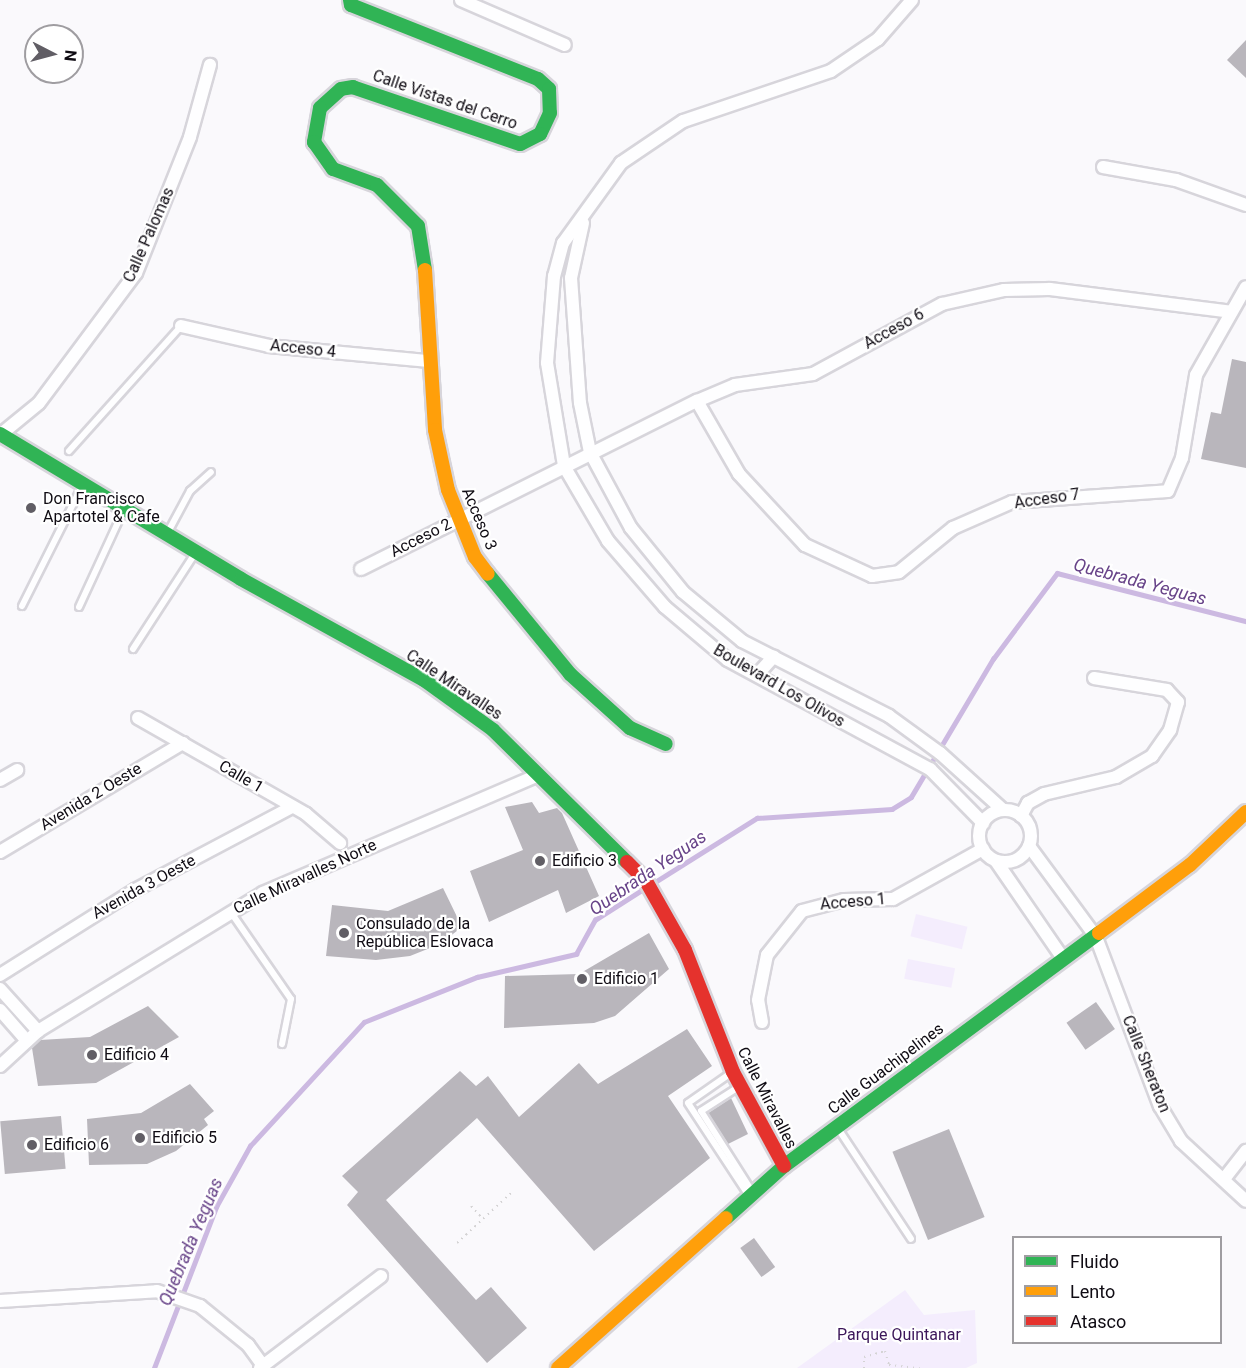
<!DOCTYPE html>
<meta charset="utf-8">
<style>
body{margin:0}
#map{position:relative;width:1246px;height:1368px;overflow:hidden;background:#faf9fc;font-family:Roboto,sans-serif}
div>[style]{position:absolute}
[style*='--x']{left:calc(var(--x)*1px);top:calc(var(--y)*1px);width:calc(var(--w)*1px);rotate:calc(var(--a)*1deg)}
.green>*{inset:0;background:#f4edfd;transform-origin:0 0}
.stream>*{height:4.5px;margin:-2.25px;padding:0 2.25px;transform-origin:2.25px;border-radius:2.25px;background:#ccb9e1}
.building>*{inset:0;background:#b9b6bc;transform-origin:0 0}
.path>*{height:2px;margin-top:-1px;transform-origin:0;background:repeating-linear-gradient(90deg,#d4d3d4 0 1.5px,transparent 0 6px)}
.roads{filter:drop-shadow(2px 0 #d7d5db) drop-shadow(-2px 0 #d7d5db) drop-shadow(0 2px #d7d5db) drop-shadow(0 -2px #d7d5db)}
.lane>*{height:6px;margin:-3px;padding:0 3px;transform-origin:3px;border-radius:3px;background:#fefeff}
.street>*{height:12px;margin:-6px;padding:0 6px;transform-origin:6px;border-radius:6px;background:#fefeff}
.street>.ring{margin:-6px;padding:0;box-sizing:content-box;background:none;border:12px solid #fefeff;border-radius:50%}
.fast>*{height:14px;margin:-7px;padding:0 7px;transform-origin:7px;border-radius:7px;background:#30b455}
.slow>*{height:14px;margin:-7px;padding:0 7px;transform-origin:7px;border-radius:7px;background:#ff9f0a}
.jam>*{height:14px;margin:-7px;padding:0 7px;transform-origin:7px;border-radius:7px;background:#e5322d}
.dots>*{width:16px;height:16px;translate:-50% -50%;box-sizing:border-box;border:3px solid #fff;border-radius:50%}
span{translate:-50% -50%;white-space:nowrap;text-align:center;line-height:1.15;-webkit-text-stroke:4.5px #fff;paint-order:stroke}
.street-label{font-size:16px;color:#0f0b13}
.poi-label{font-size:16px;color:#0f0b13}
.left{translate:0 -50%;text-align:left}
.park-label{font-size:16px;color:#3c175a}
.water-label{font-size:18px;color:#684489;font-style:italic}
.legend{position:absolute;left:1012px;top:1236px;width:210px;height:108px;box-sizing:border-box;background:#fff;border:2px solid #9f9da1;margin:0;padding:8px 10px;list-style:none;font-size:18px;color:#0f0b13}
.legend li{display:flex;align-items:center;gap:12px;height:30px}
.legend b{width:30px;border:2px solid #9f9da1}
.north{position:absolute;left:24px;top:24px;width:60px;height:60px;box-sizing:border-box;background:#fff;border:2px solid #9f9da1;border-radius:50%;rotate:96deg;font-size:16px;font-weight:700;line-height:24px;text-align:center;color:#0f0b13}
.north::after{content:'';display:block;margin:auto;width:21px;height:27px;background:#615e65;clip-path:polygon(50% 0,100% 100%,50% 72%,0 100%)}
</style>
<div id="map">
<div class="green">
<div style="left:916px;top:914px;width:53px;height:23px;rotate:14deg"></div>
<div style="left:908px;top:959px;width:48px;height:20px;rotate:11deg"></div>
<div style="clip-path:polygon(905px 1290px,924px 1315px,975px 1310px,977px 1363px,966px 1368px,797px 1368px)"></div>
</div>
<div class="stream">
<div style="--x:652;--y:884;--w:124;--a:-32.2"></div>
<div style="--x:757;--y:818;--w:135;--a:-3.8"></div>
<div style="--x:892;--y:809;--w:22;--a:-32"></div>
<div style="--x:911;--y:797;--w:161;--a:-59.3"></div>
<div style="--x:993;--y:659;--w:107;--a:-53.3"></div>
<div style="--x:1057;--y:573;--w:195;--a:14.3"></div>
<div style="--x:154;--y:1368;--w:173;--a:-68.9"></div>
<div style="--x:216;--y:1207;--w:70;--a:-60.9"></div>
<div style="--x:250;--y:1146;--w:168;--a:-47.4"></div>
<div style="--x:364;--y:1022;--w:122;--a:-21.7"></div>
<div style="--x:477;--y:977;--w:102;--a:-13.1"></div>
<div style="--x:576;--y:954;--w:39;--a:-61"></div>
<div style="--x:595;--y:920;--w:59;--a:-32.6"></div>
</div>
<div class="building">
<div style="clip-path:polygon(1246px 40px,1246px 78px,1227px 60px)"></div>
<div style="clip-path:polygon(1232px 359px,1246px 362px,1246px 468px,1201px 459px,1211px 412px,1221px 414px)"></div>
<div style="clip-path:polygon(532px 802px,539px 813px,557px 808px,562px 813px,599px 896px,566px 913px,558px 890px,489px 922px,470px 871px,523px 850px,505px 807px)"></div>
<div style="clip-path:polygon(443px 888px,462px 927px,440px 944px,410px 956px,376px 960px,326px 956px,332px 905px,388px 911px)"></div>
<div style="clip-path:polygon(649px 933px,669px 969px,615px 1016px,594px 1023px,504px 1028px,505px 976px,579px 974px)"></div>
<div style="left:1096px;top:1002px;width:33px;height:36px;rotate:55deg"></div>
<div style="clip-path:polygon(148px 1006px,179px 1037px,96px 1083px,38px 1086px,32px 1048px,40px 1040px,90px 1037px)"></div>
<div style="clip-path:polygon(687px 1029px,712px 1066px,668px 1096px,710px 1158px,594px 1251px,477px 1118px,386px 1200px,476px 1300px,491px 1287px,527px 1328px,487px 1363px,347px 1205px,358px 1192px,342px 1176px,460px 1071px,476px 1086px,488px 1076px,519px 1117px,579px 1063px,598px 1084px)"></div>
<div style="clip-path:polygon(190px 1084px,214px 1111px,204px 1119px,208px 1125px,176px 1151px,147px 1164px,89px 1165px,87px 1119px,141px 1113px)"></div>
<div style="clip-path:polygon(731px 1098px,748px 1134px,728px 1144px,708px 1113px)"></div>
<div style="left:61px;top:1116px;width:53px;height:61px;rotate:85deg"></div>
<div style="left:949px;top:1129px;width:95px;height:61px;rotate:68deg"></div>
<div style="left:754px;top:1238px;width:36px;height:17px;rotate:54deg"></div>
</div>
<div class="path">
<div style="--x:471;--y:1206;--w:18;--a:47"></div>
<div style="--x:457;--y:1243;--w:74;--a:-42.8"></div>
<div style="--x:864;--y:1368;--w:11;--a:-90"></div>
<div style="--x:864;--y:1357;--w:22;--a:-16"></div>
<div style="--x:885;--y:1351;--w:15;--a:74"></div>
<div style="--x:889;--y:1365;--w:31;--a:6"></div>
</div>
<div class="roads">
<div class="lane">
<div style="--x:69;--y:451;--w:168;--a:-48.1"></div>
<div style="--x:168;--y:532;--w:47;--a:-61.8"></div>
<div style="--x:190;--y:491;--w:28;--a:-42"></div>
<div style="--x:22;--y:606;--w:136;--a:-63.4"></div>
<div style="--x:79;--y:607;--w:108;--a:-65.3"></div>
<div style="--x:133;--y:649;--w:116;--a:-57"></div>
<div style="--x:230;--y:911;--w:107;--a:55.3"></div>
<div style="--x:291;--y:999;--w:46;--a:101.3"></div>
<div style="--x:731;--y:1073;--w:52;--a:145.1"></div>
<div style="--x:688;--y:1103;--w:111;--a:56.7"></div>
<div style="--x:740;--y:1086;--w:46;--a:147.3"></div>
<div style="--x:701;--y:1111;--w:97;--a:57.6"></div>
<div style="--x:837;--y:1127;--w:134;--a:56.5"></div>
</div>
<div class="street">
<div style="--x:461;--y:0;--w:113;--a:23.4"></div>
<div style="--x:912;--y:0;--w:52;--a:131.1"></div>
<div style="--x:878;--y:39;--w:57;--a:145.8"></div>
<div style="--x:831;--y:71;--w:156;--a:161.3"></div>
<div style="--x:683;--y:121;--w:75;--a:145.9"></div>
<div style="--x:621;--y:163;--w:99;--a:125.9"></div>
<div style="--x:563;--y:243;--w:34;--a:105"></div>
<div style="--x:554;--y:276;--w:87;--a:94.6"></div>
<div style="--x:547;--y:363;--w:104;--a:80.6"></div>
<div style="--x:564;--y:466;--w:87;--a:59.6"></div>
<div style="--x:608;--y:541;--w:87;--a:49.2"></div>
<div style="--x:665;--y:607;--w:82;--a:40.1"></div>
<div style="--x:728;--y:660;--w:230;--a:28.4"></div>
<div style="--x:930;--y:769;--w:76;--a:45.5"></div>
<div style="--x:1103;--y:167;--w:74;--a:10.1"></div>
<div style="--x:1176;--y:180;--w:74;--a:19.7"></div>
<div style="--x:583;--y:223;--w:56;--a:102.3"></div>
<div style="--x:571;--y:278;--w:125;--a:85.9"></div>
<div style="--x:580;--y:403;--w:50;--a:78.5"></div>
<div style="--x:590;--y:452;--w:86;--a:61.7"></div>
<div style="--x:631;--y:528;--w:82;--a:50.9"></div>
<div style="--x:683;--y:592;--w:77;--a:39.7"></div>
<div style="--x:742;--y:641;--w:165;--a:27"></div>
<div style="--x:889;--y:716;--w:63;--a:36"></div>
<div style="--x:940;--y:753;--w:85;--a:42.1"></div>
<div style="--x:181;--y:326;--w:90;--a:12.8"></div>
<div style="--x:269;--y:346;--w:160;--a:5.4"></div>
<div style="--x:697;--y:401;--w:84;--a:60.1"></div>
<div style="--x:739;--y:474;--w:97;--a:47.1"></div>
<div style="--x:805;--y:545;--w:74;--a:24.8"></div>
<div style="--x:872;--y:576;--w:27;--a:-8"></div>
<div style="--x:899;--y:572;--w:70;--a:-39.2"></div>
<div style="--x:953;--y:528;--w:64;--a:-23.8"></div>
<div style="--x:1012;--y:502;--w:156;--a:-4"></div>
<div style="--x:1168;--y:491;--w:36;--a:-67"></div>
<div style="--x:1182;--y:458;--w:84;--a:-80.4"></div>
<div style="--x:1196;--y:375;--w:101;--a:-60.4"></div>
<div style="--x:0;--y:435;--w:50;--a:-39.4"></div>
<div style="--x:39;--y:403;--w:162;--a:-53.3"></div>
<div style="--x:136;--y:273;--w:146;--a:-68.3"></div>
<div style="--x:190;--y:137;--w:75;--a:-74.5"></div>
<div style="--x:361;--y:569;--w:376;--a:-26.6"></div>
<div style="--x:697;--y:401;--w:41;--a:-22.8"></div>
<div style="--x:735;--y:385;--w:79;--a:-8"></div>
<div style="--x:813;--y:374;--w:147;--a:-28.5"></div>
<div style="--x:942;--y:304;--w:64;--a:-12.7"></div>
<div style="--x:1004;--y:290;--w:46;--a:-1.2"></div>
<div style="--x:1050;--y:289;--w:182;--a:7.2"></div>
<div style="--x:757;--y:675;--w:25;--a:-48"></div>
<div style="--x:138;--y:718;--w:193;--a:29.7"></div>
<div style="--x:306;--y:814;--w:45;--a:40.5"></div>
<div style="--x:0;--y:780;--w:20;--a:-30"></div>
<div class="ring" style="left:979px;top:810px;width:40px;height:40px"></div>
<div style="--x:1021;--y:816;--w:15;--a:-62"></div>
<div style="--x:1028;--y:803;--w:18;--a:-29"></div>
<div style="--x:1044;--y:794;--w:74;--a:-13.3"></div>
<div style="--x:1116;--y:777;--w:42;--a:-30.3"></div>
<div style="--x:1152;--y:756;--w:32;--a:-55"></div>
<div style="--x:1170;--y:730;--w:29;--a:-74"></div>
<div style="--x:1178;--y:702;--w:16;--a:-133"></div>
<div style="--x:1167;--y:690;--w:74;--a:-170.7"></div>
<div style="--x:1029;--y:846;--w:113;--a:53.6"></div>
<div style="--x:1096;--y:937;--w:181;--a:69.3"></div>
<div style="--x:1160;--y:1106;--w:41;--a:59"></div>
<div style="--x:1181;--y:1141;--w:88;--a:42.7"></div>
<div style="--x:0;--y:852;--w:213;--a:-30.8"></div>
<div style="--x:996;--y:861;--w:120;--a:55.5"></div>
<div style="--x:0;--y:975;--w:160;--a:-32.2"></div>
<div style="--x:135;--y:890;--w:178;--a:-27.9"></div>
<div style="--x:0;--y:989;--w:57;--a:47.9"></div>
<div style="--x:0;--y:1010;--w:41;--a:48.9"></div>
<div style="--x:762;--y:1022;--w:22;--a:-100"></div>
<div style="--x:758;--y:1000;--w:46;--a:-78.7"></div>
<div style="--x:767;--y:955;--w:56;--a:-51.5"></div>
<div style="--x:802;--y:911;--w:43;--a:-14.7"></div>
<div style="--x:844;--y:900;--w:49;--a:-1.2"></div>
<div style="--x:893;--y:899;--w:103;--a:-29.1"></div>
<div style="--x:0;--y:1066;--w:52;--a:-42.6"></div>
<div style="--x:38;--y:1031;--w:264;--a:-31.5"></div>
<div style="--x:263;--y:893;--w:297;--a:-23.2"></div>
<div style="--x:1224;--y:1179;--w:36;--a:-52"></div>
<div style="--x:0;--y:1301;--w:157;--a:-3.6"></div>
<div style="--x:157;--y:1291;--w:46;--a:19.2"></div>
<div style="--x:200;--y:1306;--w:62;--a:39.1"></div>
<div style="--x:248;--y:1345;--w:26;--a:54"></div>
<div style="--x:260;--y:1368;--w:152;--a:-37.2"></div>
</div>
<div class="fast">
<div style="--x:350;--y:0;--w:5;--a:79"></div>
<div style="--x:351;--y:5;--w:201;--a:21.6"></div>
<div style="--x:538;--y:79;--w:15;--a:42"></div>
<div style="--x:549;--y:89;--w:24;--a:88"></div>
<div style="--x:550;--y:113;--w:23;--a:115"></div>
<div style="--x:540;--y:134;--w:22;--a:153"></div>
<div style="--x:520;--y:144;--w:176;--a:-161.2"></div>
<div style="--x:353;--y:87;--w:12;--a:171"></div>
<div style="--x:341;--y:89;--w:28;--a:138"></div>
<div style="--x:320;--y:108;--w:35;--a:100"></div>
<div style="--x:314;--y:142;--w:33;--a:55"></div>
<div style="--x:333;--y:169;--w:47;--a:20"></div>
<div style="--x:377;--y:185;--w:58;--a:45"></div>
<div style="--x:418;--y:226;--w:45;--a:81"></div>
<div style="--x:0;--y:434;--w:281;--a:31"></div>
<div style="--x:241;--y:579;--w:209;--a:28.9"></div>
<div style="--x:424;--y:680;--w:85;--a:35.9"></div>
<div style="--x:493;--y:730;--w:188;--a:44.6"></div>
<div style="--x:488;--y:574;--w:129;--a:50.6"></div>
<div style="--x:570;--y:674;--w:81;--a:42"></div>
<div style="--x:630;--y:728;--w:39;--a:24"></div>
<div style="--x:726;--y:1218;--w:78;--a:-41.9"></div>
<div style="--x:784;--y:1166;--w:392;--a:-36.5"></div>
</div>
<div class="slow">
<div style="--x:425;--y:270;--w:160;--a:86.4"></div>
<div style="--x:435;--y:430;--w:61;--a:77.8"></div>
<div style="--x:448;--y:490;--w:72;--a:68.1"></div>
<div style="--x:475;--y:557;--w:21;--a:53"></div>
<div style="--x:1099;--y:933;--w:114;--a:-36.8"></div>
<div style="--x:1190;--y:865;--w:77;--a:-43.4"></div>
<div style="--x:558;--y:1368;--w:225;--a:-41.8"></div>
</div>
<div class="jam">
<div style="--x:627;--y:862;--w:27;--a:45"></div>
<div style="--x:646;--y:881;--w:79;--a:60.5"></div>
<div style="--x:685;--y:950;--w:131;--a:68.5"></div>
<div style="--x:733;--y:1072;--w:107;--a:61.5"></div>
</div>
</div>
<div class="dots">
<div style="left:31px;top:508px;background:#615e65"></div>
<div style="left:540px;top:861px;background:#615e65"></div>
<div style="left:344px;top:933px;background:#615e65"></div>
<div style="left:582px;top:979px;background:#615e65"></div>
<div style="left:92px;top:1055px;background:#615e65"></div>
<div style="left:140px;top:1138px;background:#615e65"></div>
<div style="left:32px;top:1145px;background:#615e65"></div>
</div>
<div class="street-label">
<span style="left:445px;top:100px;rotate:19deg">Calle Vistas del Cerro</span>
<span style="left:149px;top:235px;rotate:-66deg">Calle Palomas</span>
<span style="left:894px;top:329px;rotate:-29deg">Acceso 6</span>
<span style="left:303px;top:349px;rotate:6deg">Acceso 4</span>
<span style="left:1047px;top:499px;rotate:-8deg">Acceso 7</span>
<span style="left:479px;top:519px;rotate:67deg">Acceso 3</span>
<span style="left:421px;top:538px;rotate:-27deg">Acceso 2</span>
<span style="left:454px;top:685px;rotate:34deg">Calle Miravalles</span>
<span style="left:779px;top:686px;rotate:30deg">Boulevard Los Olivos</span>
<span style="left:241px;top:777px;rotate:30deg">Calle 1</span>
<span style="left:91px;top:797px;rotate:-31deg">Avenida 2 Oeste</span>
<span style="left:305px;top:877px;rotate:-25deg">Calle Miravalles Norte</span>
<span style="left:144px;top:887px;rotate:-29deg">Avenida 3 Oeste</span>
<span style="left:853px;top:902px;rotate:-5deg">Acceso 1</span>
<span style="left:1146px;top:1064px;rotate:68deg">Calle Sheraton</span>
<span style="left:886px;top:1069px;rotate:-37deg">Calle Guachipelines</span>
<span style="left:767px;top:1098px;rotate:63deg">Calle Miravalles</span>
</div>
<div class="poi-label">
<span class="left" style="left:43px;top:508px">Don Francisco<br>Apartotel &amp; Cafe</span>
<span class="left" style="left:552px;top:861px">Edificio 3</span>
<span class="left" style="left:356px;top:933px">Consulado de la<br>República Eslovaca</span>
<span class="left" style="left:594px;top:979px">Edificio 1</span>
<span class="left" style="left:104px;top:1055px">Edificio 4</span>
<span class="left" style="left:152px;top:1138px">Edificio 5</span>
<span class="left" style="left:44px;top:1145px">Edificio 6</span>
</div>
<div class="park-label">
<span style="left:899px;top:1335px">Parque Quintanar</span>
</div>
<div class="water-label">
<span style="left:1140px;top:582px;rotate:15deg">Quebrada Yeguas</span>
<span style="left:648px;top:873px;rotate:-34deg">Quebrada Yeguas</span>
<span style="left:191px;top:1242px;rotate:-67deg">Quebrada Yeguas</span>
</div>
<ul class="legend">
<li><b style="height:8px;background:#30b455"></b>Fluido</li>
<li><b style="height:8px;background:#ff9f0a"></b>Lento</li>
<li><b style="height:8px;background:#e5322d"></b>Atasco</li>
</ul>
<div class="north">N</div>
</div>
